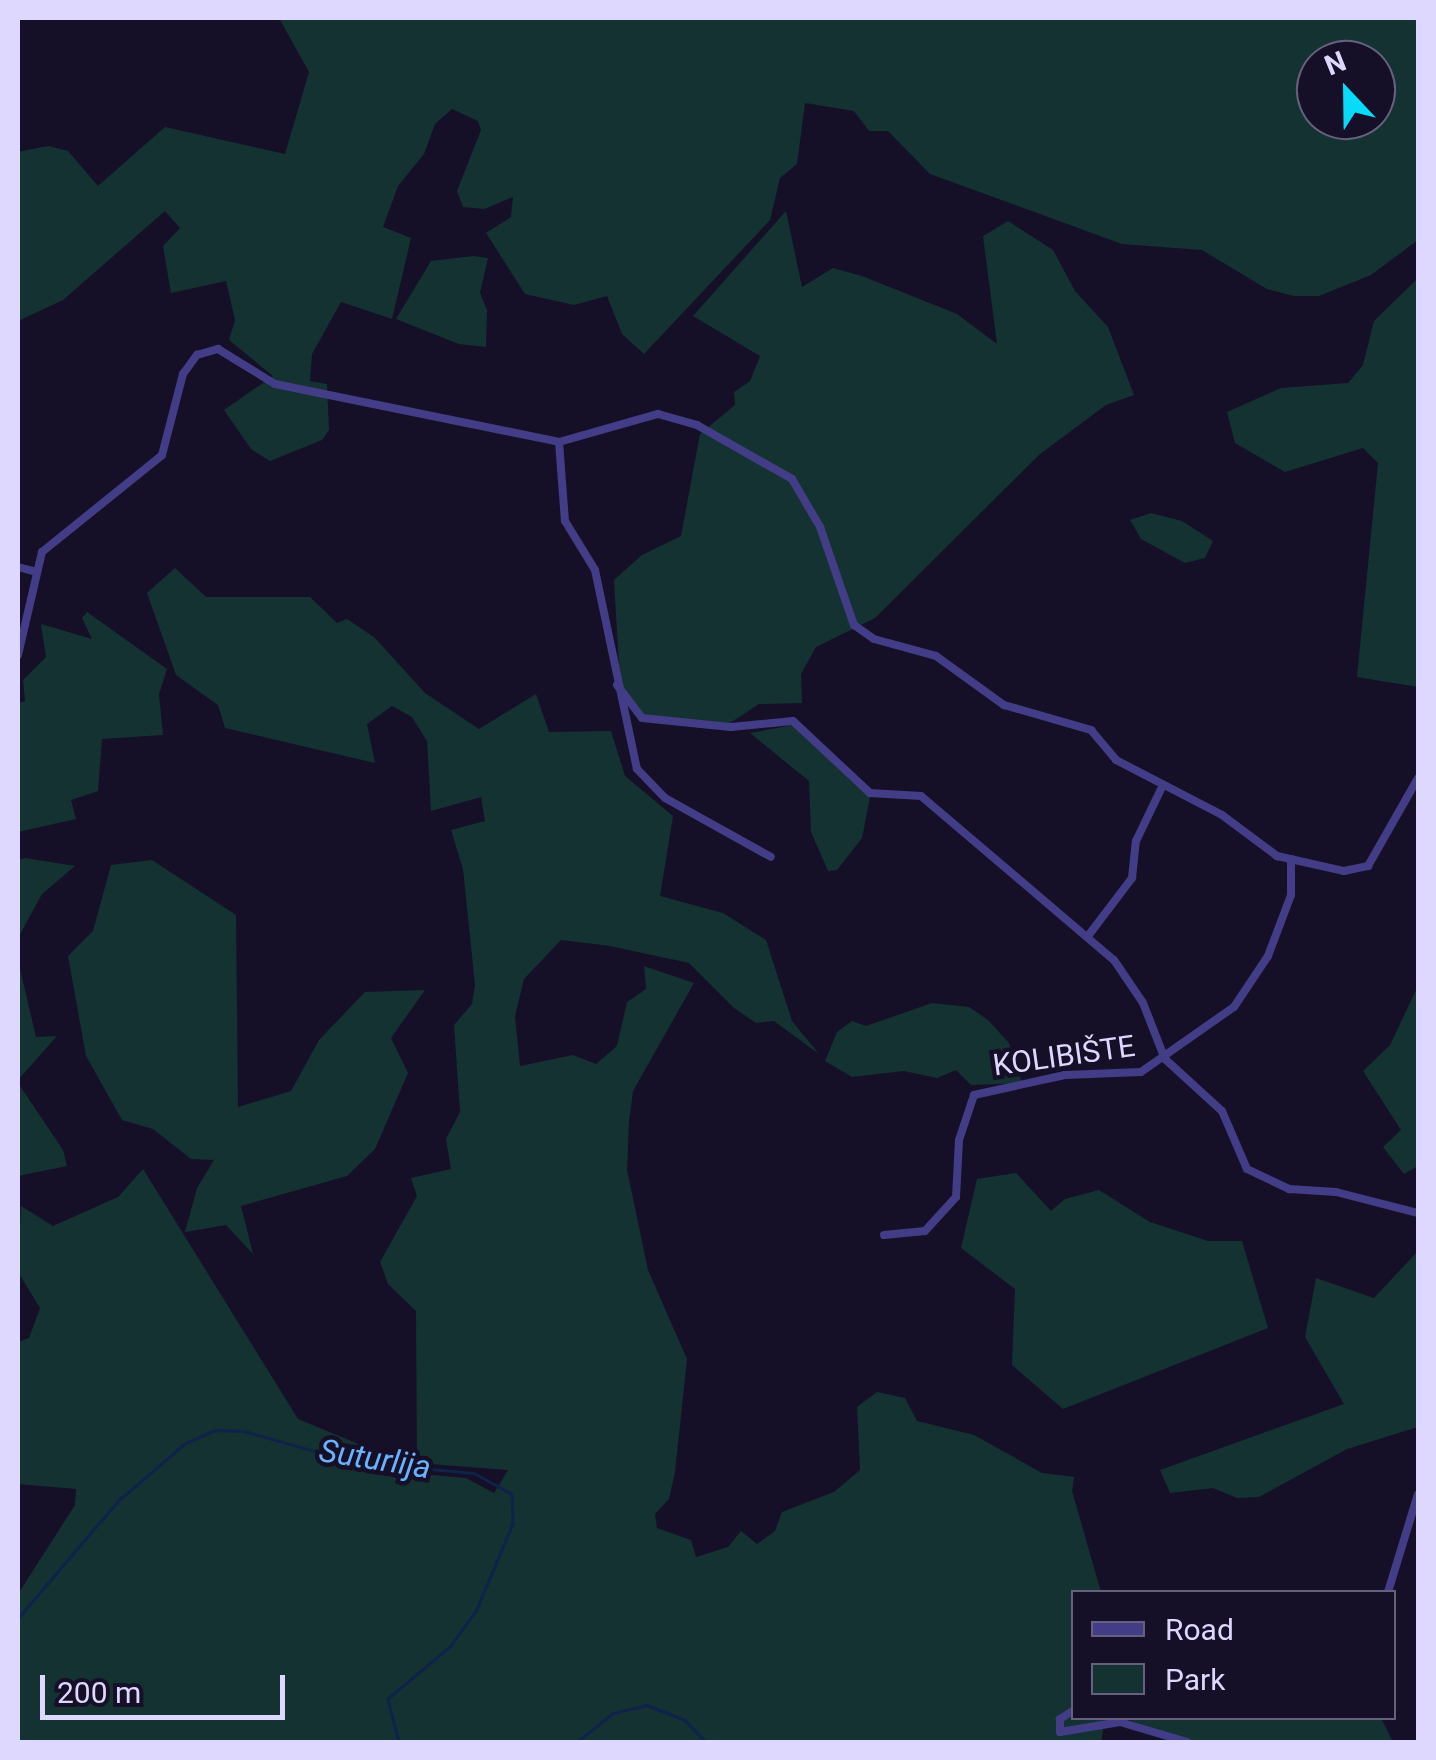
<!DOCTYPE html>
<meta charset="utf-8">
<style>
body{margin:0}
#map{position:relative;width:1436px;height:1760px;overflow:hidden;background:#151028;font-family:Roboto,sans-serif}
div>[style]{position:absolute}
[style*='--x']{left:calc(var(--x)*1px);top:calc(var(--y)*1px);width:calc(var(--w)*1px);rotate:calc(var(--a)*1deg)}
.green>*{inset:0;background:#143232}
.stream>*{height:2.5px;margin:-1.25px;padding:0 1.25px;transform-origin:1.25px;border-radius:1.25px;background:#0e224a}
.street>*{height:8px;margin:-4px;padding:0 4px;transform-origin:4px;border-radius:4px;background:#423d86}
span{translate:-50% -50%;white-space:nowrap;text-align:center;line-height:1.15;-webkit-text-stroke:9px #151028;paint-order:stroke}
.street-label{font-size:30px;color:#ded8fe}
.water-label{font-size:32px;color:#68b3fc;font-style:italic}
.frame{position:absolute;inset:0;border:20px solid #ded8fe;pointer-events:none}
.legend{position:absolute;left:1071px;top:1590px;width:325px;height:130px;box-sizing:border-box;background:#151028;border:2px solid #65607e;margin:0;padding:12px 18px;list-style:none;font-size:30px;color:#ded8fe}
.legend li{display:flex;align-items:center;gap:20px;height:50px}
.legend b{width:50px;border:2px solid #65607e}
.north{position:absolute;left:1296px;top:40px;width:100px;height:100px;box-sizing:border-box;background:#151028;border:2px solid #65607e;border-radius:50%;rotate:338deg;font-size:28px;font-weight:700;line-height:40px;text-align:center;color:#ded8fe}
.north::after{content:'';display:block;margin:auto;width:35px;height:45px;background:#08dafa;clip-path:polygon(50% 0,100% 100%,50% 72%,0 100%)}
.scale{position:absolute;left:40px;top:1675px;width:245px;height:45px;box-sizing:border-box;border:5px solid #ded8fe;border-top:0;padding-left:12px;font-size:30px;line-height:35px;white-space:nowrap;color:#ded8fe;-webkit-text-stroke:8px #151028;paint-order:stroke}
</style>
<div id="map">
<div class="green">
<div style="clip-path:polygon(evenodd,279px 18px,1418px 18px,1418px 240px,1371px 275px,1319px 296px,1294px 296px,1267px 289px,1202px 250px,1122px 244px,930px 174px,888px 131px,869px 131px,854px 111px,805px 103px,797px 164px,780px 178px,770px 220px,644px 354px,622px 334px,607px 296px,574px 305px,525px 294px,486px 233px,511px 217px,513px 197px,484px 209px,463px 207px,457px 191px,481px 130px,478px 121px,452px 109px,435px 124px,424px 154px,398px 186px,383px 227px,411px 238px,392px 319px,341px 302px,312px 354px,310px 381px,327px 384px,329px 430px,322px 440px,270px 461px,251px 449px,224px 410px,273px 376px,229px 340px,235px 320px,226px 281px,171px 293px,163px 246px,180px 228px,165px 211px,63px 300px,18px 321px,18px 152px,48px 146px,68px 151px,98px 186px,165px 127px,285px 154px,309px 72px,279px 18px,1316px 60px,1376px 60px,1376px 120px,1316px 120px,1316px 60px)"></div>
<div style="clip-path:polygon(786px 211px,802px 287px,833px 268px,862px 276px,957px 314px,997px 344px,983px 236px,1008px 221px,1053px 250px,1075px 291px,1108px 327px,1134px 395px,1106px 405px,1040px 454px,875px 618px,816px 647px,801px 674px,802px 703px,759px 704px,727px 725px,642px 721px,620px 683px,614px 580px,642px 555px,681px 536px,700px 434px,735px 405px,734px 392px,750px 381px,760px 356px,693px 316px)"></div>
<div style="clip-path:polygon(473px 256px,488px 258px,480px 293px,487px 310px,486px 347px,459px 344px,396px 319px,431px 261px)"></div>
<div style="clip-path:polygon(1418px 278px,1418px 277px,1418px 687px,1357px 677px,1378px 463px,1363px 448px,1285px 472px,1235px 443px,1227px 412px,1281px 388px,1348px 383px,1363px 365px,1374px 321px)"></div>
<div style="clip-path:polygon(1151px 513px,1182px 521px,1213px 541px,1205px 558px,1185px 563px,1141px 539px,1130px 520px)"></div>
<div style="clip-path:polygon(175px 568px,206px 597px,310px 597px,337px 623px,347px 619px,374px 637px,425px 693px,479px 729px,536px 694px,549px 732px,611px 731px,625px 776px,673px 816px,660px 896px,723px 913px,766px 940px,792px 1021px,819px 1054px,774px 1021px,756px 1023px,734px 1008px,689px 963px,610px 946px,561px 940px,524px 979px,515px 1016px,520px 1066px,573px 1055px,596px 1064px,617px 1046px,627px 1002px,646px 989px,644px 966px,694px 983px,633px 1091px,629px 1122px,627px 1170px,648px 1270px,687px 1359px,675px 1472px,669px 1499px,655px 1514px,657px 1528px,691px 1540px,696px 1557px,728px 1547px,741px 1531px,757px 1544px,775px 1531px,782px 1512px,834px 1492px,860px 1470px,857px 1407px,877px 1392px,905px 1398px,917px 1421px,974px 1435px,1042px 1473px,1074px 1477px,1072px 1491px,1101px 1592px,1074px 1592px,1074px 1718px,1381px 1718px,1393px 1742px,1193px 1742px,1129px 1720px,1104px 1725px,1101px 1742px,18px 1742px,18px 1594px,75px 1505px,76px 1489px,18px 1484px,18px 1342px,29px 1338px,40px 1308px,18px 1272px,21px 1206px,53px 1226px,118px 1197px,143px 1169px,298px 1419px,366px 1447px,363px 1469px,466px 1478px,494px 1493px,508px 1470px,417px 1463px,416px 1311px,388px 1284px,380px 1262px,417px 1196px,411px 1178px,451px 1169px,446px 1139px,460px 1112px,454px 1025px,472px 1004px,475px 985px,463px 869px,451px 830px,485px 821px,481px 797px,431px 811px,427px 741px,412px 717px,392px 706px,367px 724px,375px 763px,225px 728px,218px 705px,176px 675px,147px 593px)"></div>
<div style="clip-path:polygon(87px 612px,167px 669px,159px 694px,163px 735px,102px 739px,98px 791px,71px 800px,76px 819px,18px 832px,18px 703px,25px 701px,23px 680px,46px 657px,41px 624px,92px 639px,82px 618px)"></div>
<div style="clip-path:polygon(793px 725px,870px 797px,862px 838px,837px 870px,828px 871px,811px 832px,809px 781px,750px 733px)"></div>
<div style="clip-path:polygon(25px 858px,75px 866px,42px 894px,18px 938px,18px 860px)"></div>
<div style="clip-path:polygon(152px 860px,236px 915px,238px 1107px,291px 1091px,319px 1040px,365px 992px,425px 990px,391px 1038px,408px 1073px,375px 1149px,347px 1176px,241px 1206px,253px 1254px,226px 1225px,185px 1232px,197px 1188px,214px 1160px,191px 1159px,153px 1129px,122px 1120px,86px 1056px,68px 956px,93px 931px,111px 865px)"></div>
<div style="clip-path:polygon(18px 960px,36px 1037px,57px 1036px,18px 1080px)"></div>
<div style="clip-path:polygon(1418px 986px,1418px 1166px,1404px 1174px,1383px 1147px,1401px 1130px,1363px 1071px,1390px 1045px)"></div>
<div style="clip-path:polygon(932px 1003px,969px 1007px,988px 1020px,1009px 1043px,1022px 1083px,971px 1085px,956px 1070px,937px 1078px,904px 1071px,852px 1077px,825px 1061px,837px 1032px,852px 1021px,866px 1026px)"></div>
<div style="clip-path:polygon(18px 1083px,63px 1150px,67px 1166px,18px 1176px)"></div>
<div style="clip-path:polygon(1016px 1173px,1051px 1211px,1065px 1199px,1099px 1190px,1150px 1222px,1208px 1241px,1242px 1241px,1268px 1328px,1063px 1409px,1012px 1365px,1015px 1289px,961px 1248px,977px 1179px)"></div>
<div style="clip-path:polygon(1418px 1251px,1418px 1427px,1347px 1449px,1259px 1497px,1237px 1498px,1213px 1488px,1170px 1493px,1160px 1470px,1344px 1404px,1305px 1337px,1316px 1278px,1374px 1298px)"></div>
</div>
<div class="stream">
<div style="--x:18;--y:1618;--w:154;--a:-49.5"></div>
<div style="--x:118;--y:1501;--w:87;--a:-40.8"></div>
<div style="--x:184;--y:1444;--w:34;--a:-24"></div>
<div style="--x:215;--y:1430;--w:29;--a:2"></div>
<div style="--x:244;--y:1431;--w:113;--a:15.9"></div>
<div style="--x:353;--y:1462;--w:121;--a:5.2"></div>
<div style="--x:474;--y:1473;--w:43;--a:28.9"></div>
<div style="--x:512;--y:1494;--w:30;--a:88"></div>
<div style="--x:513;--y:1524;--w:95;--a:113"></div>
<div style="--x:476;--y:1611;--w:43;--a:125.5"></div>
<div style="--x:451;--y:1646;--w:82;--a:139.9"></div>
<div style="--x:388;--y:1699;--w:44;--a:75.7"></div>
<div style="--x:577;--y:1742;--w:46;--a:-38.9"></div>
<div style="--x:613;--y:1713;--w:35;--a:-13"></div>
<div style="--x:647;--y:1705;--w:41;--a:21.5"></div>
<div style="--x:685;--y:1720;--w:30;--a:46"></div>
</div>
<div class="street">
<div style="--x:559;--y:442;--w:79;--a:85.7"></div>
<div style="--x:565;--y:521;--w:57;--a:58.5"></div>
<div style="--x:595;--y:570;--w:203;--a:78.1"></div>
<div style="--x:637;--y:769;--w:40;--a:46"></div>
<div style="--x:665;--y:798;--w:121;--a:29.1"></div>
<div style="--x:18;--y:567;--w:16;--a:15"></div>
<div style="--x:18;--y:655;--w:106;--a:-76.9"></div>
<div style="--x:42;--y:552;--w:154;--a:-38.9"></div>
<div style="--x:162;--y:455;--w:84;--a:-75.5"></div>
<div style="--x:183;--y:374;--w:24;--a:-54"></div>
<div style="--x:197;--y:355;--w:22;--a:-16"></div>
<div style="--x:218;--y:349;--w:67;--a:31.6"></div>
<div style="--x:275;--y:384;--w:290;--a:11.5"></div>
<div style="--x:559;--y:442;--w:103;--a:-15.8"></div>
<div style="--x:658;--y:414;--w:41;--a:15.8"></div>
<div style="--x:697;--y:425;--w:109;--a:29.6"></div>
<div style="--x:792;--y:479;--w:56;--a:59.7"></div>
<div style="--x:820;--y:527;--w:104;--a:70.9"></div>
<div style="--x:854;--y:625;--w:24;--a:35"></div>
<div style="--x:874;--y:639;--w:64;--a:15.3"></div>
<div style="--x:936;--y:656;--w:84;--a:35.8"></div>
<div style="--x:1004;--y:705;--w:91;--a:16"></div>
<div style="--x:1091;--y:730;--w:39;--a:50"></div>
<div style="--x:1116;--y:760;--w:119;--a:27.4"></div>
<div style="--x:1222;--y:815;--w:69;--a:36.7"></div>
<div style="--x:1277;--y:856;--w:69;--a:12.6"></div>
<div style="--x:1344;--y:871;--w:25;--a:-12"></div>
<div style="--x:1368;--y:866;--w:101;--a:-60.4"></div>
<div style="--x:617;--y:685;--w:41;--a:52.9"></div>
<div style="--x:642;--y:718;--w:89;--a:5.8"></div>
<div style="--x:731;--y:727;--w:62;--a:-5.5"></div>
<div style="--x:793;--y:721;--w:105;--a:43.1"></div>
<div style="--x:870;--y:793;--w:51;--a:3.4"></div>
<div style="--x:921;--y:796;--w:253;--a:40.4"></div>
<div style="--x:1114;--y:960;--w:52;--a:56"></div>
<div style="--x:1143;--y:1003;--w:60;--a:68.6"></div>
<div style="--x:1165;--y:1059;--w:77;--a:42.4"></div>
<div style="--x:1222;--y:1111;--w:63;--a:66.7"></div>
<div style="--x:1247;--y:1169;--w:47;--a:25.5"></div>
<div style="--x:1289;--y:1189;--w:47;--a:3.7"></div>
<div style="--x:1336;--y:1192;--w:85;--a:14.4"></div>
<div style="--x:1088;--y:936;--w:73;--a:-52.8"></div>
<div style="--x:1132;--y:878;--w:37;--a:-84"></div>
<div style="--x:1136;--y:841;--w:58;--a:-64.3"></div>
<div style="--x:884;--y:1235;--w:41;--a:-5.6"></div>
<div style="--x:925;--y:1231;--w:46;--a:-47.6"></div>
<div style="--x:956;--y:1197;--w:57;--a:-87"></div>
<div style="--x:959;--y:1140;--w:47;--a:-71.6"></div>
<div style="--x:974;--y:1095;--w:93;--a:-12.4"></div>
<div style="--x:1065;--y:1075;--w:76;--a:-2.3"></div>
<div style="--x:1141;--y:1072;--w:113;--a:-35"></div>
<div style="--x:1234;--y:1007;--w:61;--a:-56.3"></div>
<div style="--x:1268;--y:956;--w:65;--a:-69.3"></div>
<div style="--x:1291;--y:895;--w:36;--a:-90"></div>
<div style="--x:1388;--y:1592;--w:102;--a:-73"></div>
<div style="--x:1074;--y:1710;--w:17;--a:147"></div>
<div style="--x:1060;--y:1719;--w:13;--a:90"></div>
<div style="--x:1060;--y:1732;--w:61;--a:-9.5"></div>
<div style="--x:1120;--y:1722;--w:70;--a:16.6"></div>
</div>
<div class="street-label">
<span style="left:1064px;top:1056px;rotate:-8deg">KOLIBIŠTE</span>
</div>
<div class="water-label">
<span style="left:375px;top:1459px;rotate:9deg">Suturlija</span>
</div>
<div class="frame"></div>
<ul class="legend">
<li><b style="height:12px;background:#423d86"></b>Road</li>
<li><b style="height:28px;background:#143232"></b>Park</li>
</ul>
<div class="north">N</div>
<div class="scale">200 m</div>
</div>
